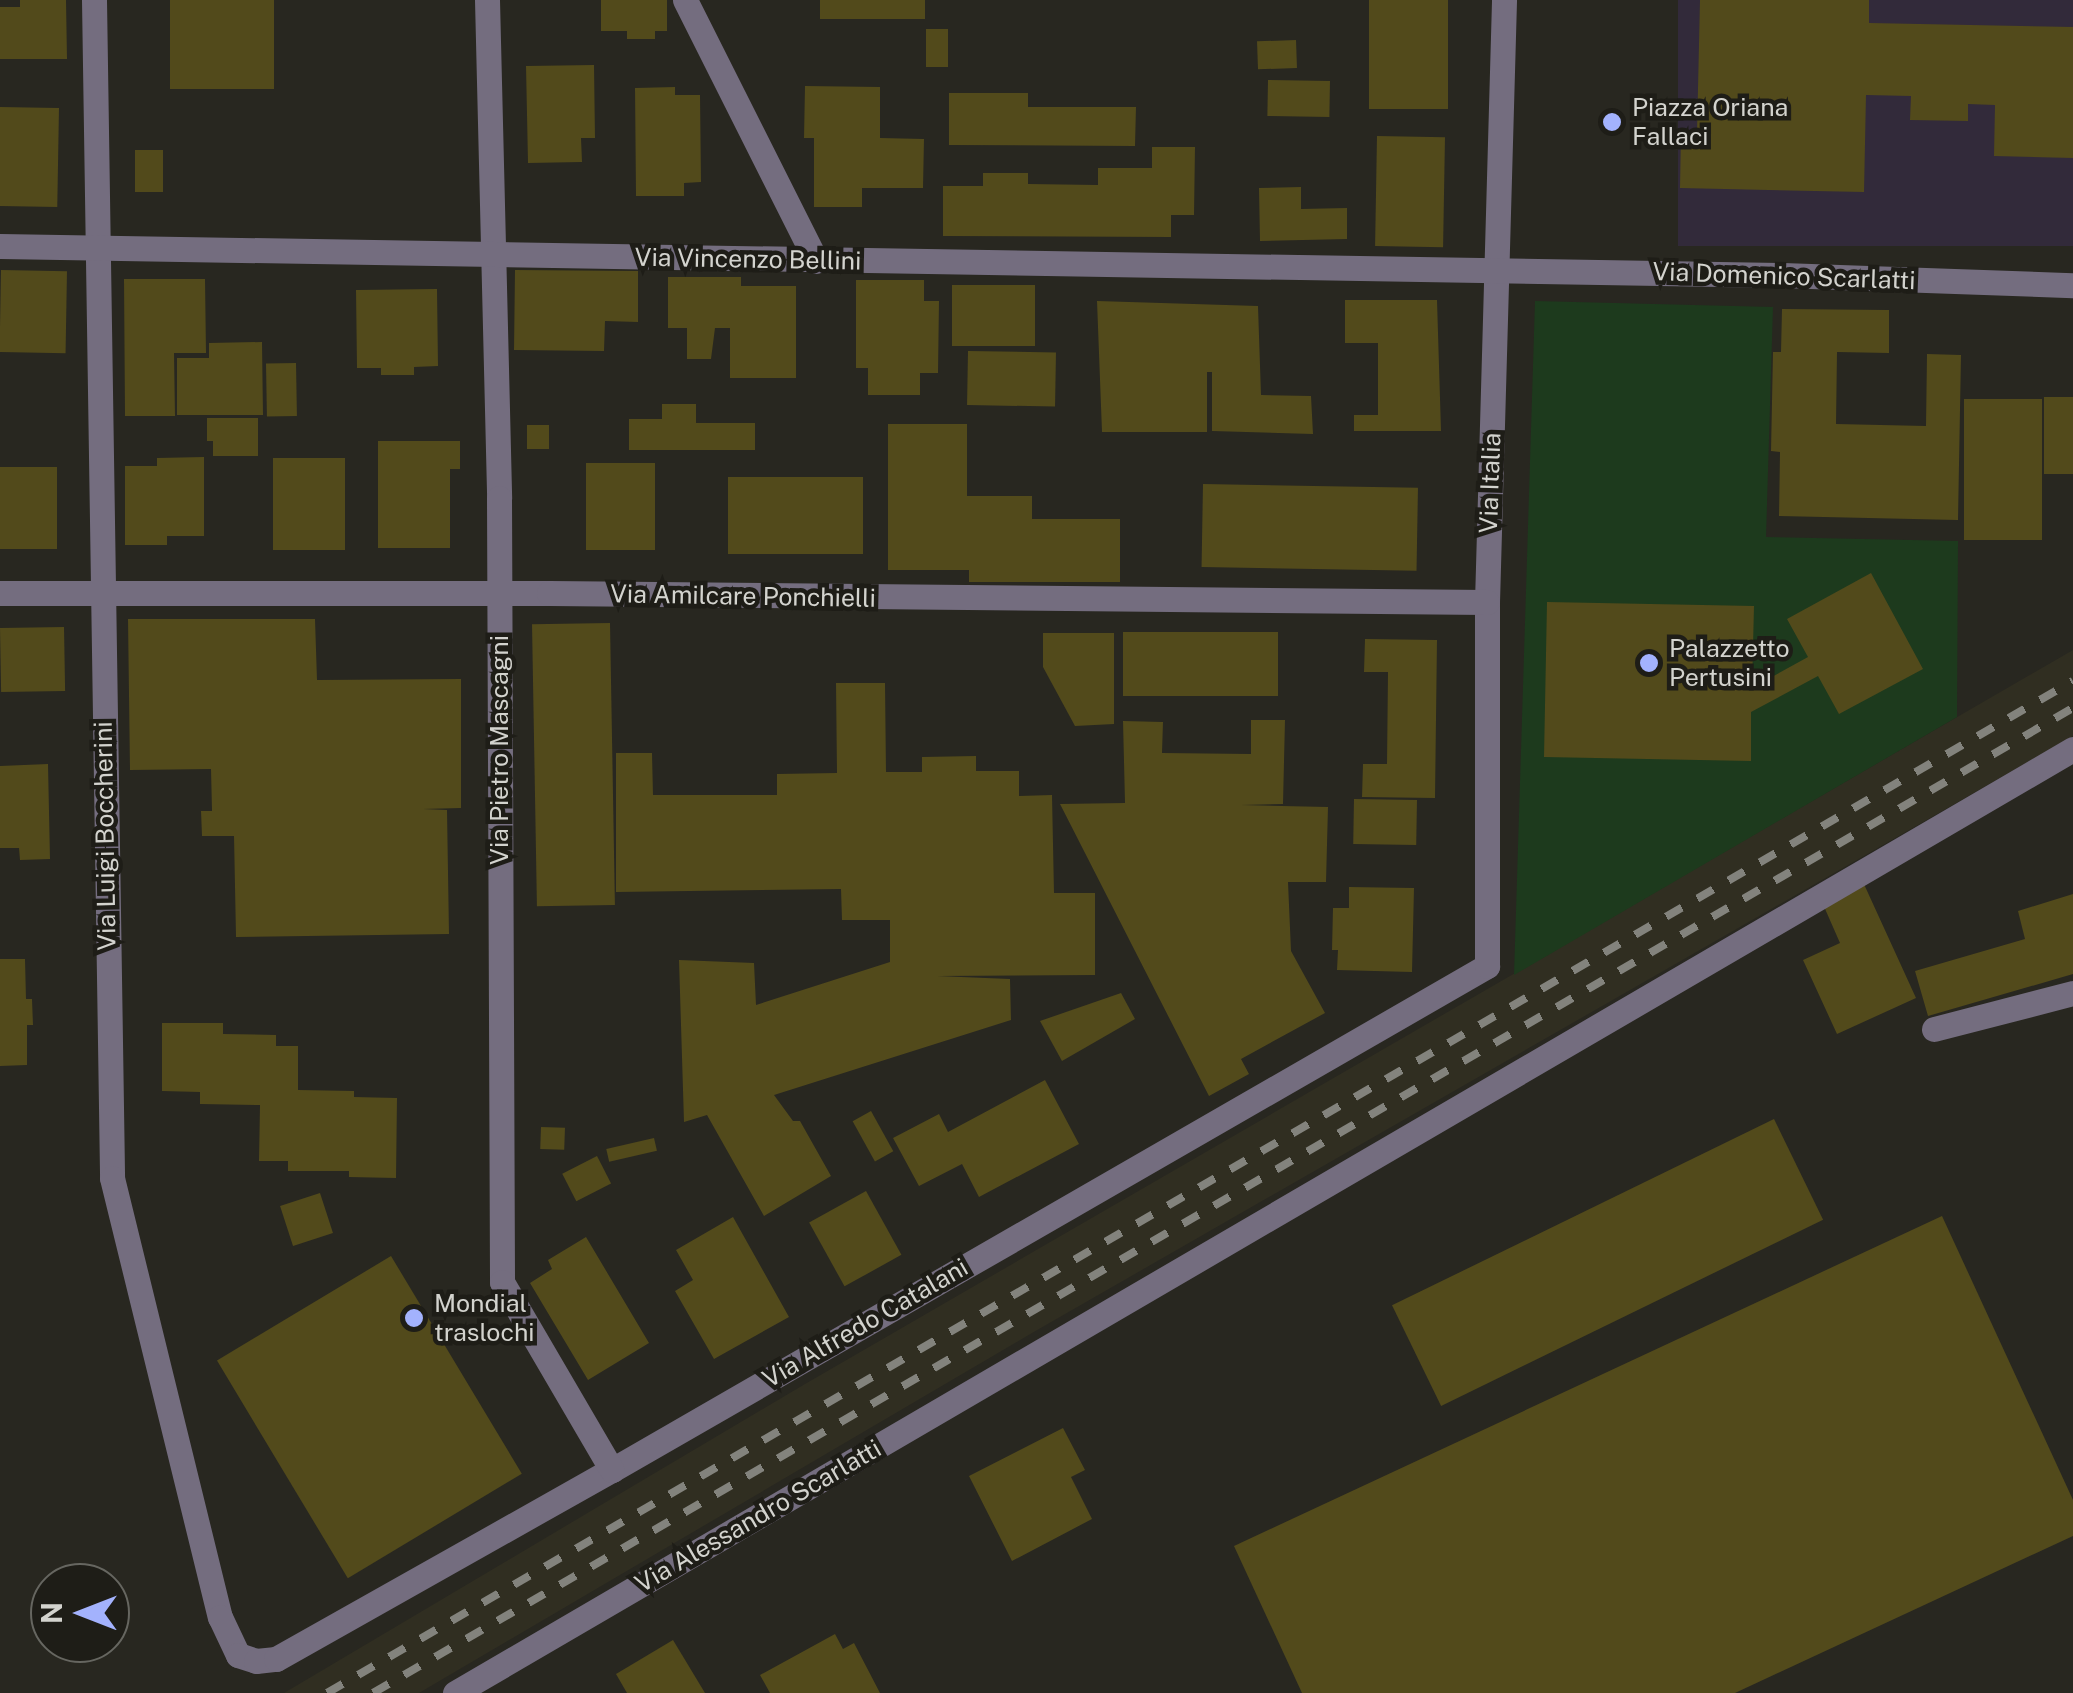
<!DOCTYPE html>
<style>
body{margin:0}
#map{position:relative;width:2073px;height:1693px;overflow:hidden;background:#282720;font-family:"Public Sans",sans-serif}
div>[style]{position:absolute}
[style*='--x']{left:calc(var(--x)*1px);top:calc(var(--y)*1px);width:calc(var(--w)*1px);rotate:calc(var(--a)*1deg)}
.built>*{inset:0;background:#302e21}
.education>*{inset:0;background:#322a3a;transform-origin:0 0}
.green>*{inset:0;background:#1d3a1d}
.building>*{inset:0;background:#524a1b;transform-origin:0 0}
.minor>*{height:25px;margin:-12.5px;padding:0 12.5px;transform-origin:12.5px;border-radius:12.5px;background:#746d7f}
.rail>*{height:8px;margin-top:-4px;transform-origin:0;background:repeating-linear-gradient(90deg,#83837d 0 18px,transparent 0 36px)}
.dots>*{width:28px;height:28px;translate:-50% -50%;box-sizing:border-box;border:5px solid #1e1d17;border-radius:50%}
span{translate:-50% -50%;white-space:nowrap;text-align:center;line-height:1.15;-webkit-text-stroke:9px #1e1d17;paint-order:stroke}
.poi-label{font-size:25px;color:#d3d3ce}
.left{translate:0 -50%;text-align:left}
.street-label{font-size:25px;color:#d3d3ce}
.north{position:absolute;left:30px;top:1563px;width:100px;height:100px;box-sizing:border-box;background:#1e1d17;border:2px solid #666660;border-radius:50%;rotate:270deg;font-size:28px;font-weight:700;line-height:40px;text-align:center;color:#d3d3ce}
.north::after{content:'';display:block;margin:auto;width:35px;height:45px;background:#a3b2fd;clip-path:polygon(50% 0,100% 100%,50% 72%,0 100%)}
</style>
<div id="map">
<div class="built">
<div style="clip-path:polygon(2073px 650px,2073px 736px,1032px 1333px,419px 1693px,284px 1693px,805px 1384px)"></div>
</div>
<div class="education">
<div style="left:1678px;top:0;width:395px;height:246px"></div>
</div>
<div class="green">
<div style="clip-path:polygon(1535px 301px,1773px 307px,1766px 537px,1958px 541px,1957px 717px,1514px 975px)"></div>
</div>
<div class="building">
<div style="clip-path:polygon(20px 0,66px 0,67px 59px,0 59px,0 7px,20px 7px)"></div>
<div style="left:170px;top:0;width:104px;height:89px"></div>
<div style="clip-path:polygon(601px 0,667px 0,667px 31px,655px 31px,655px 39px,627px 39px,627px 31px,601px 31px)"></div>
<div style="left:820px;top:0;width:105px;height:19px"></div>
<div style="left:1369px;top:0;width:79px;height:109px"></div>
<div style="clip-path:polygon(1700px 0,1869px 0,1869px 23px,2073px 27px,2073px 158px,1994px 156px,1995px 105px,1968px 104px,1968px 121px,1910px 120px,1911px 96px,1866px 95px,1864px 192px,1680px 188px,1681px 131px,1697px 132px)"></div>
<div style="left:926px;top:29px;width:22px;height:38px"></div>
<div style="left:1296px;top:40px;width:28px;height:39px;rotate:88deg"></div>
<div style="clip-path:polygon(594px 65px,595px 138px,581px 138px,582px 162px,528px 163px,526px 66px)"></div>
<div style="left:1268px;top:80px;width:62px;height:36px;rotate:1deg"></div>
<div style="clip-path:polygon(805px 86px,880px 87px,880px 138px,924px 139px,923px 188px,862px 188px,862px 207px,814px 207px,814px 138px,804px 138px)"></div>
<div style="clip-path:polygon(675px 87px,675px 95px,700px 95px,701px 182px,684px 183px,684px 196px,636px 196px,635px 88px)"></div>
<div style="clip-path:polygon(949px 93px,1028px 93px,1028px 107px,1136px 107px,1135px 146px,949px 145px)"></div>
<div style="left:0;top:107px;width:59px;height:99px;rotate:1deg"></div>
<div style="left:1377px;top:136px;width:68px;height:110px;rotate:1deg"></div>
<div style="clip-path:polygon(1152px 147px,1195px 147px,1194px 215px,1171px 215px,1171px 237px,943px 236px,943px 186px,983px 186px,983px 173px,1028px 173px,1028px 184px,1098px 185px,1098px 168px,1152px 168px)"></div>
<div style="left:163px;top:150px;width:42px;height:28px;rotate:90deg"></div>
<div style="clip-path:polygon(1301px 187px,1301px 209px,1347px 208px,1347px 239px,1260px 241px,1259px 188px)"></div>
<div style="left:1px;top:270px;width:66px;height:82px;rotate:1deg"></div>
<div style="clip-path:polygon(515px 270px,638px 271px,638px 322px,605px 321px,604px 351px,514px 350px)"></div>
<div style="clip-path:polygon(668px 277px,741px 277px,741px 286px,796px 286px,796px 378px,730px 378px,730px 328px,715px 328px,711px 359px,687px 359px,687px 328px,668px 328px)"></div>
<div style="clip-path:polygon(124px 279px,205px 279px,206px 353px,174px 353px,175px 416px,125px 416px)"></div>
<div style="clip-path:polygon(856px 280px,924px 280px,924px 301px,939px 301px,938px 373px,920px 373px,920px 395px,868px 395px,868px 368px,856px 368px)"></div>
<div style="left:952px;top:285px;width:83px;height:61px"></div>
<div style="clip-path:polygon(437px 289px,438px 366px,414px 367px,414px 375px,381px 375px,381px 368px,357px 368px,356px 290px)"></div>
<div style="clip-path:polygon(1345px 300px,1437px 300px,1441px 431px,1354px 431px,1354px 415px,1378px 415px,1378px 343px,1345px 343px)"></div>
<div style="clip-path:polygon(1097px 301px,1258px 306px,1261px 395px,1311px 396px,1313px 434px,1212px 431px,1212px 372px,1207px 372px,1207px 432px,1102px 432px)"></div>
<div style="clip-path:polygon(1782px 309px,1889px 310px,1889px 353px,1837px 352px,1836px 424px,1926px 426px,1927px 354px,1961px 355px,1958px 520px,1779px 516px,1780px 452px,1771px 451px,1773px 352px,1781px 352px)"></div>
<div style="clip-path:polygon(262px 342px,263px 415px,177px 415px,177px 358px,209px 358px,209px 343px)"></div>
<div style="left:968px;top:351px;width:88px;height:54px;rotate:1deg"></div>
<div style="left:296px;top:363px;width:53px;height:30px;rotate:89deg"></div>
<div style="left:2044px;top:397px;width:29px;height:77px"></div>
<div style="left:1964px;top:399px;width:78px;height:141px"></div>
<div style="clip-path:polygon(662px 404px,696px 404px,696px 423px,755px 423px,755px 450px,629px 450px,629px 419px,662px 419px)"></div>
<div style="clip-path:polygon(207px 418px,258px 418px,258px 456px,213px 456px,213px 441px,207px 441px)"></div>
<div style="clip-path:polygon(888px 424px,967px 424px,967px 496px,1032px 496px,1032px 519px,1120px 519px,1120px 582px,969px 582px,969px 570px,888px 570px)"></div>
<div style="left:549px;top:425px;width:24px;height:22px;rotate:90deg"></div>
<div style="clip-path:polygon(378px 441px,460px 441px,460px 469px,450px 469px,450px 548px,378px 548px)"></div>
<div style="clip-path:polygon(204px 457px,204px 536px,167px 536px,167px 545px,125px 545px,125px 466px,157px 466px,157px 458px)"></div>
<div style="left:345px;top:458px;width:92px;height:72px;rotate:90deg"></div>
<div style="left:655px;top:463px;width:87px;height:69px;rotate:90deg"></div>
<div style="left:0;top:467px;width:57px;height:82px"></div>
<div style="left:728px;top:477px;width:135px;height:77px"></div>
<div style="left:1203px;top:484px;width:215px;height:83px;rotate:1deg"></div>
<div style="clip-path:polygon(1871px 573px,1923px 669px,1839px 714px,1818px 676px,1751px 712px,1751px 761px,1544px 757px,1547px 602px,1754px 606px,1752px 688px,1808px 657px,1787px 619px)"></div>
<div style="clip-path:polygon(128px 619px,315px 619px,317px 680px,461px 679px,461px 808px,423px 809px,447px 810px,449px 934px,236px 937px,234px 836px,202px 836px,201px 811px,212px 811px,211px 769px,130px 770px)"></div>
<div style="left:610px;top:623px;width:282px;height:78px;rotate:89deg"></div>
<div style="left:64px;top:627px;width:64px;height:64px;rotate:89deg"></div>
<div style="left:1123px;top:632px;width:155px;height:64px"></div>
<div style="clip-path:polygon(1043px 633px,1114px 633px,1114px 724px,1075px 726px,1043px 667px)"></div>
<div style="clip-path:polygon(1365px 639px,1437px 640px,1435px 798px,1362px 797px,1363px 764px,1387px 764px,1388px 672px,1364px 672px)"></div>
<div style="clip-path:polygon(836px 683px,885px 683px,886px 772px,922px 772px,922px 757px,976px 756px,976px 771px,1019px 771px,1019px 796px,1052px 795px,1054px 893px,1095px 893px,1095px 975px,937px 976px,1010px 979px,1011px 1020px,774px 1095px,793px 1121px,800px 1121px,831px 1176px,764px 1216px,707px 1115px,684px 1122px,679px 960px,754px 963px,756px 1005px,890px 962px,890px 920px,842px 920px,841px 889px,616px 892px,616px 753px,652px 753px,653px 795px,777px 795px,777px 774px,837px 773px)"></div>
<div style="clip-path:polygon(1251px 720px,1285px 720px,1283px 804px,1241px 805px,1328px 807px,1326px 882px,1288px 882px,1291px 951px,1325px 1013px,1241px 1059px,1249px 1074px,1209px 1096px,1060px 804px,1125px 803px,1123px 721px,1163px 722px,1162px 753px,1251px 754px)"></div>
<div style="clip-path:polygon(48px 764px,50px 859px,20px 860px,19px 848px,0 848px,0 766px)"></div>
<div style="left:1354px;top:799px;width:63px;height:45px;rotate:1deg"></div>
<div style="clip-path:polygon(1863px 882px,1916px 998px,1837px 1034px,1803px 960px,1840px 943px,1822px 902px)"></div>
<div style="clip-path:polygon(1349px 887px,1414px 888px,1412px 972px,1337px 970px,1338px 950px,1332px 950px,1333px 908px,1349px 908px)"></div>
<div style="clip-path:polygon(2073px 894px,2073px 974px,1928px 1016px,1915px 971px,2025px 939px,2018px 911px)"></div>
<div style="clip-path:polygon(0 959px,25px 959px,26px 999px,32px 999px,33px 1025px,27px 1025px,27px 1065px,0 1066px)"></div>
<div style="clip-path:polygon(1121px 993px,1135px 1019px,1062px 1061px,1040px 1021px)"></div>
<div style="clip-path:polygon(162px 1023px,223px 1023px,223px 1034px,276px 1035px,276px 1046px,298px 1046px,298px 1090px,354px 1091px,354px 1097px,397px 1098px,396px 1178px,349px 1177px,349px 1171px,288px 1171px,288px 1161px,259px 1161px,260px 1105px,200px 1104px,200px 1092px,162px 1091px)"></div>
<div style="clip-path:polygon(1045px 1080px,1079px 1144px,979px 1197px,962px 1164px,919px 1186px,893px 1138px,939px 1114px,948px 1132px)"></div>
<div style="left:871px;top:1111px;width:46px;height:21px;rotate:61deg"></div>
<div style="left:1774px;top:1119px;width:112px;height:425px;rotate:64deg"></div>
<div style="left:541px;top:1127px;width:24px;height:22px;rotate:2deg"></div>
<div style="left:654px;top:1138px;width:13px;height:49px;rotate:77deg"></div>
<div style="left:597px;top:1156px;width:31px;height:39px;rotate:63deg"></div>
<div style="left:866px;top:1191px;width:73px;height:65px;rotate:61deg"></div>
<div style="left:320px;top:1193px;width:42px;height:42px;rotate:72deg"></div>
<div style="clip-path:polygon(1942px 1216px,2073px 1500px,2073px 1536px,1735px 1693px,1302px 1693px,1234px 1546px)"></div>
<div style="clip-path:polygon(733px 1217px,789px 1317px,714px 1359px,675px 1291px,693px 1280px,676px 1250px)"></div>
<div style="clip-path:polygon(586px 1237px,649px 1343px,588px 1380px,530px 1283px,552px 1269px,548px 1260px)"></div>
<div style="left:391px;top:1256px;width:254px;height:203px;rotate:59deg"></div>
<div style="clip-path:polygon(1063px 1428px,1085px 1470px,1071px 1477px,1092px 1519px,1012px 1561px,969px 1476px)"></div>
<div style="clip-path:polygon(835px 1634px,843px 1649px,854px 1643px,880px 1693px,770px 1693px,760px 1675px)"></div>
<div style="clip-path:polygon(673px 1640px,705px 1693px,627px 1693px,616px 1674px)"></div>
</div>
<div class="minor">
<div style="--x:94;--y:0;--w:1178;--a:89.12"></div>
<div style="--x:112;--y:1178;--w:452;--a:76.2"></div>
<div style="--x:220;--y:1617;--w:42;--a:64.7"></div>
<div style="--x:238;--y:1655;--w:19;--a:18"></div>
<div style="--x:256;--y:1661;--w:20;--a:-6"></div>
<div style="--x:276;--y:1659;--w:386;--a:-29.4"></div>
<div style="--x:612;--y:1470;--w:1010;--a:-29.94"></div>
<div style="--x:1487;--y:966;--w:364;--a:-90"></div>
<div style="--x:1487;--y:602;--w:602;--a:-88.38"></div>
<div style="--x:487;--y:0;--w:498;--a:88.6"></div>
<div style="--x:499;--y:498;--w:784;--a:89.78"></div>
<div style="--x:502;--y:1282;--w:218;--a:59.7"></div>
<div style="--x:685;--y:0;--w:292;--a:63.3"></div>
<div style="--x:0;--y:246;--w:1782;--a:0.93"></div>
<div style="--x:1782;--y:275;--w:291;--a:2"></div>
<div style="--x:0;--y:593;--w:549;--a:0"></div>
<div style="--x:549;--y:593;--w:938;--a:0.55"></div>
<div style="--x:1934;--y:1029;--w:144;--a:-14.5"></div>
<div style="--x:455;--y:1693;--w:1873;--a:-30.26"></div>
</div>
<div class="rail">
<div style="--x:327;--y:1693;--w:2018;--a:-30.1"></div>
<div style="--x:373;--y:1693;--w:1965;--a:-30.09"></div>
</div>
<div class="dots">
<div style="left:1612px;top:122px;background:#a3b2fd"></div>
<div style="left:1649px;top:663px;background:#a3b2fd"></div>
<div style="left:414px;top:1318px;background:#a3b2fd"></div>
</div>
<div class="poi-label">
<span class="left" style="left:1632px;top:122px">Piazza Oriana<br>Fallaci</span>
<span class="left" style="left:1669px;top:663px">Palazzetto<br>Pertusini</span>
<span class="left" style="left:434px;top:1318px">Mondial<br>traslochi</span>
</div>
<div class="street-label">
<span style="left:748px;top:259px;rotate:1deg">Via Vincenzo Bellini</span>
<span style="left:1784px;top:276px;rotate:2deg">Via Domenico Scarlatti</span>
<span style="left:1490px;top:483px;rotate:-88deg">Via Italia</span>
<span style="left:743px;top:596px;rotate:1deg">Via Amilcare Ponchielli</span>
<span style="left:499px;top:750px;rotate:-90deg">Via Pietro Mascagni</span>
<span style="left:105px;top:836px;rotate:-91deg">Via Luigi Boccherini</span>
<span style="left:865px;top:1323px;rotate:-30deg">Via Alfredo Catalani</span>
<span style="left:758px;top:1516px;rotate:-30deg">Via Alessandro Scarlatti</span>
</div>
<div class="north">N</div>
</div>
